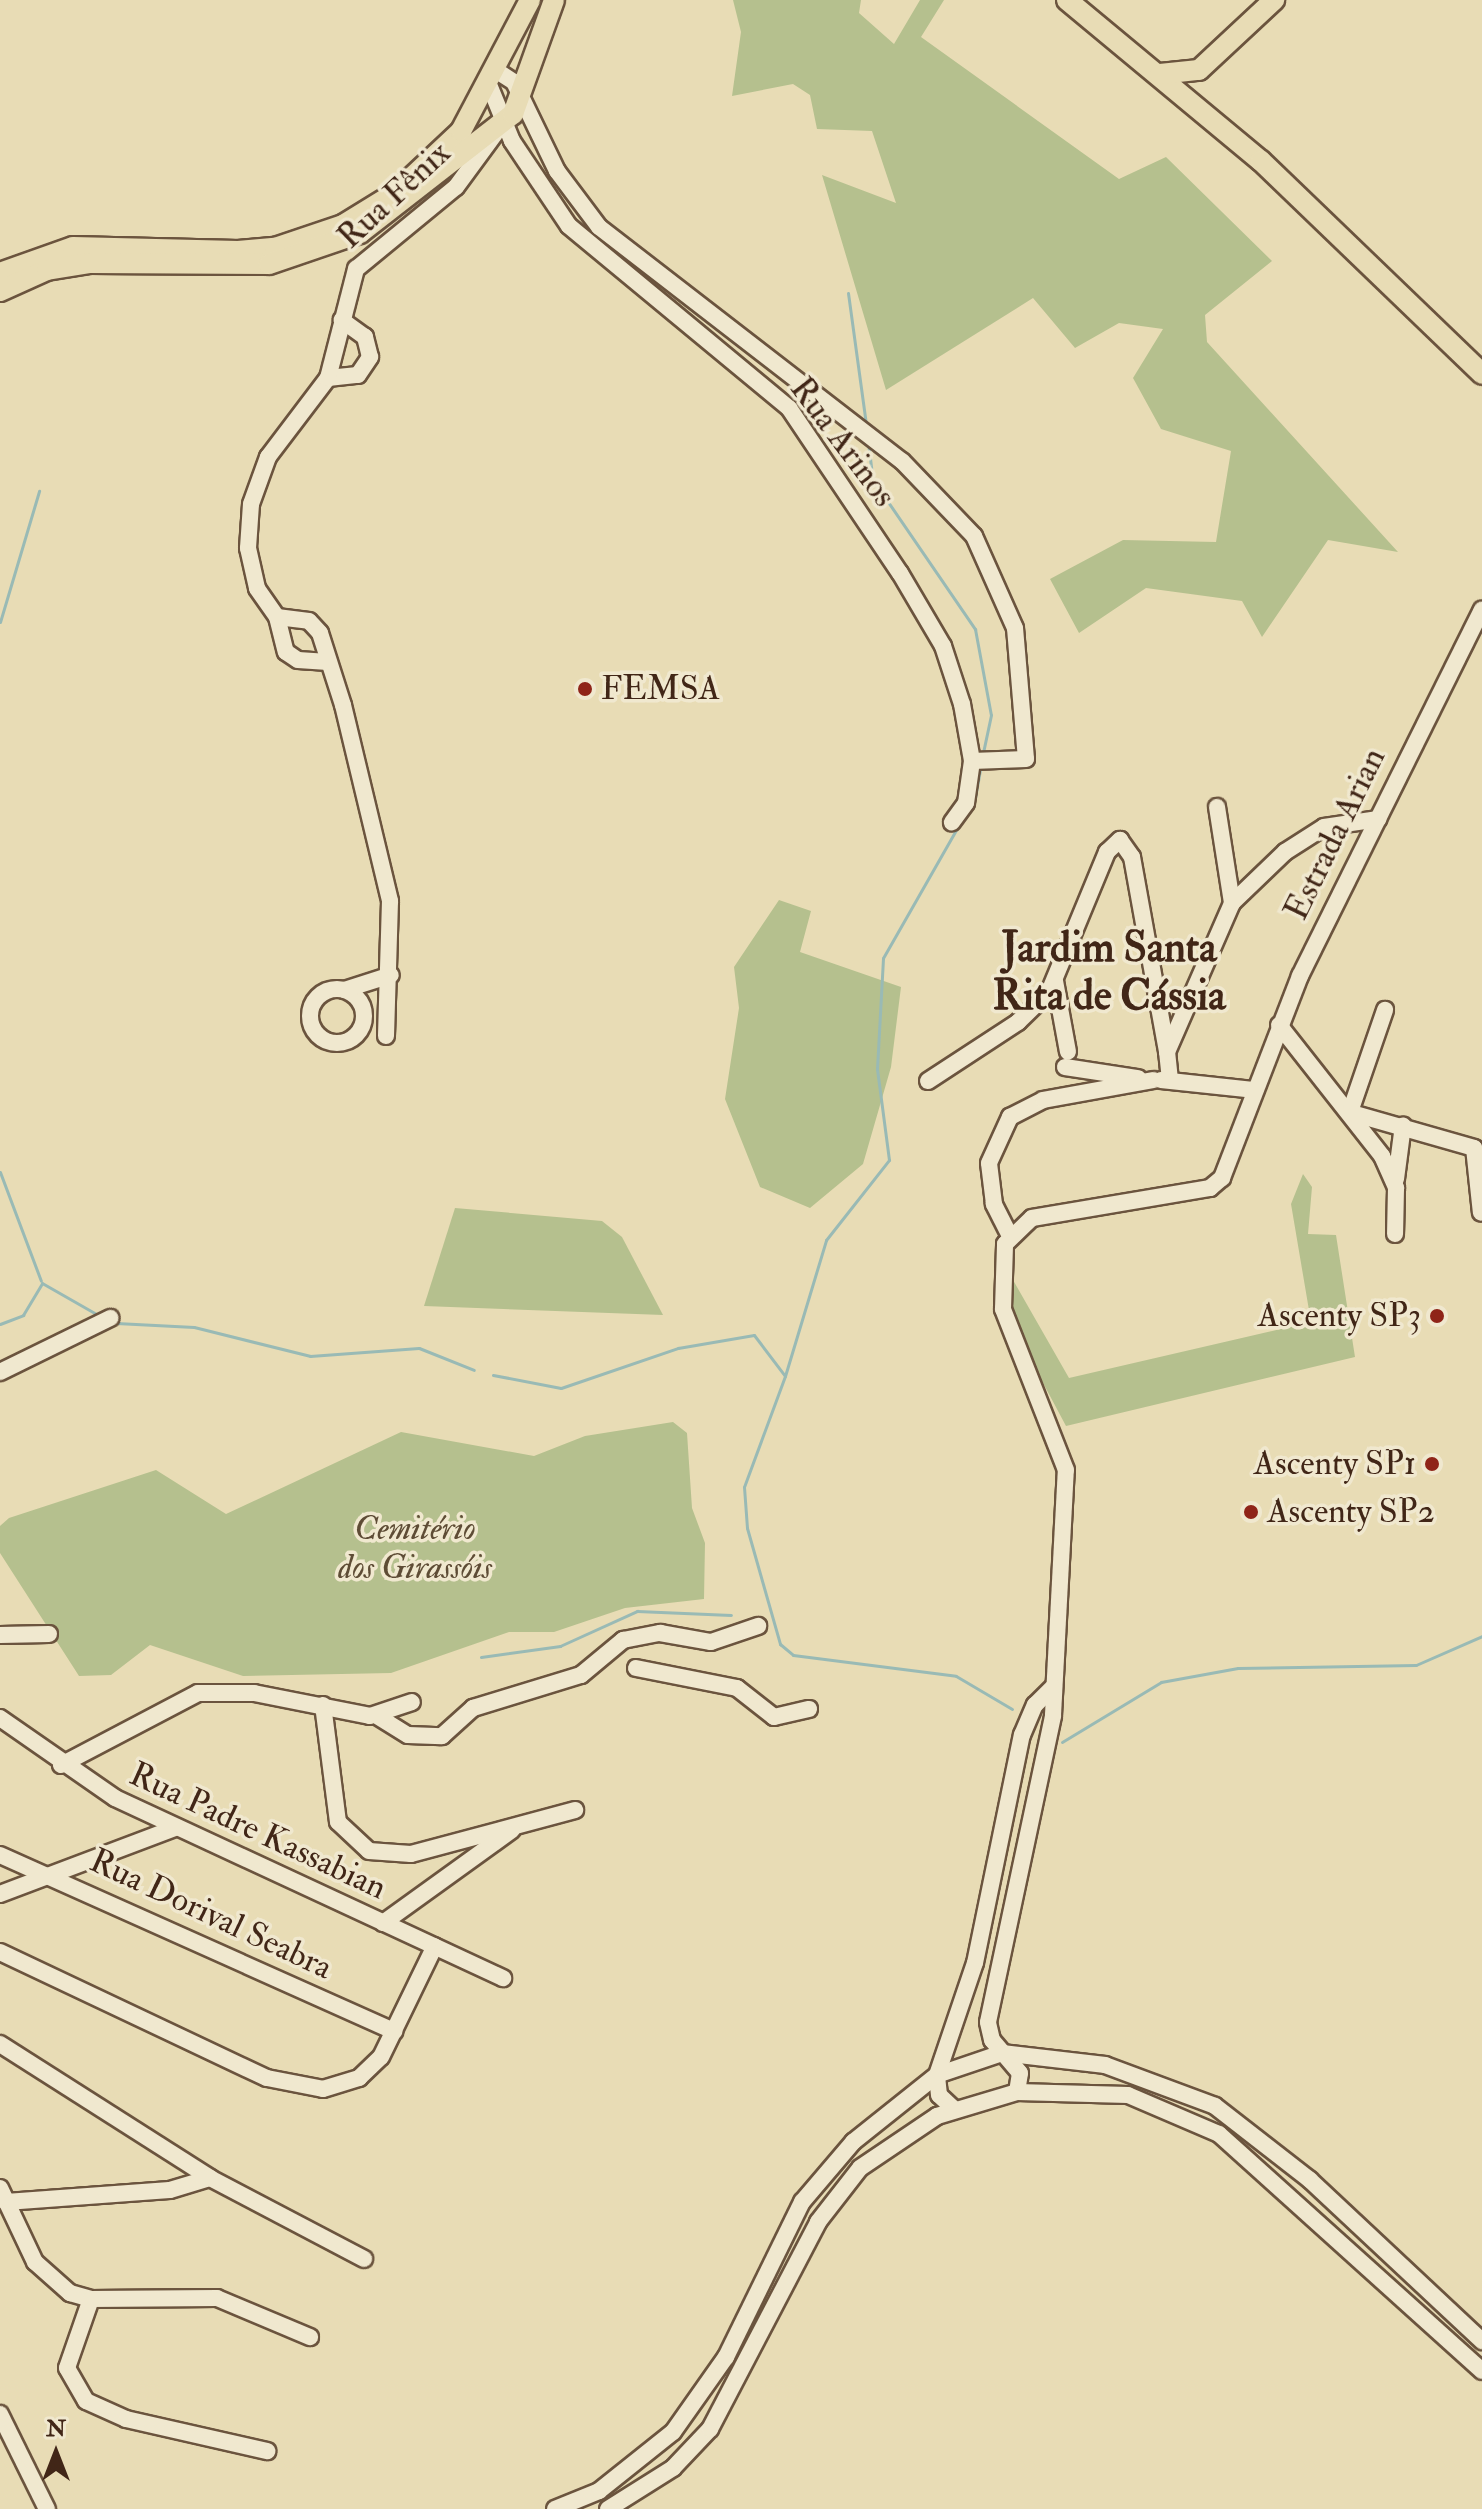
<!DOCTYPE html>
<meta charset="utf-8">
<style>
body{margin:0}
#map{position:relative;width:1482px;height:2509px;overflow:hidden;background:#e8dcb5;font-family:"IM FELL Double Pica",serif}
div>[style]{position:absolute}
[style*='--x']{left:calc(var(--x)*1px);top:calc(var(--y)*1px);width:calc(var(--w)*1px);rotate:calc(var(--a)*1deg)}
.green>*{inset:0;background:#b5c08e}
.stream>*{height:3px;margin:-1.5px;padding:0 1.5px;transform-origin:1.5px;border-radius:1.5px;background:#99bab5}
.roads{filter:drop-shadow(2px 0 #6b543e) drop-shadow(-2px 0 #6b543e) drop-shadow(0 2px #6b543e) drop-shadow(0 -2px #6b543e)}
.minor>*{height:16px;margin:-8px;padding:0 8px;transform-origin:8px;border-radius:8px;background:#f0e8cf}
.minor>.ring{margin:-8px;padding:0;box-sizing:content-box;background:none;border:16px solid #f0e8cf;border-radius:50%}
.major>*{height:20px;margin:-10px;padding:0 10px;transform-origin:10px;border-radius:10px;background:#e8dcb5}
.dots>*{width:22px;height:22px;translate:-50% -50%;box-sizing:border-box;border:4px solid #f0e8cf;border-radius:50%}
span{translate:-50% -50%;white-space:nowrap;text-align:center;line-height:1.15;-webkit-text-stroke:7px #f0e8cf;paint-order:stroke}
.street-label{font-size:34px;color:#412617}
.poi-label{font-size:34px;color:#412617}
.left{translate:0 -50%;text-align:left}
.right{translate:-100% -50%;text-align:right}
.park-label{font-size:34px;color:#5e4c35;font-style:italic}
.district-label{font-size:42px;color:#412617;font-weight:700}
.north{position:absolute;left:16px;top:2413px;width:80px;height:80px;-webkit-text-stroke:6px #f0e8cf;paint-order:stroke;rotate:0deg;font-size:22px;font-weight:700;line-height:32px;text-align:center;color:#412617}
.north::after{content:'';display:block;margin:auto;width:28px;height:36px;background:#412617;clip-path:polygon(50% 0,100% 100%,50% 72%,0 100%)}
</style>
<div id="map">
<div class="green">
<div style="clip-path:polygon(733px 0,861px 0,859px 13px,894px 44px,920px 0,944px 0,921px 37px,1119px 179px,1166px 157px,1272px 261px,1205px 315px,1207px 342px,1398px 552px,1328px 540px,1262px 637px,1242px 601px,1146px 588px,1079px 633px,1050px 579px,1123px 540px,1216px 542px,1231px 451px,1161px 429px,1133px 378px,1163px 329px,1119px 323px,1075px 348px,1033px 298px,886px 390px,822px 175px,896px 203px,872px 131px,817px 129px,810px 95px,793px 84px,732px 96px,741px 32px)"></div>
<div style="clip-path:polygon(779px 900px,811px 911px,800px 952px,901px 987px,891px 1067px,863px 1164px,810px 1208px,760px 1187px,725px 1099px,739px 1008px,734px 967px)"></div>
<div style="clip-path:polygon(1303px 1174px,1312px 1187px,1308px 1234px,1336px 1235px,1355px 1357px,1066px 1426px,1010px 1321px,1009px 1273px,1069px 1378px,1311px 1322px,1291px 1204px)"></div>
<div style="clip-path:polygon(455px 1208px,602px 1221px,622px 1237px,663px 1315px,424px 1306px)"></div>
<div style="clip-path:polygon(673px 1422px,687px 1433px,692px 1508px,705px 1543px,704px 1599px,625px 1608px,554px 1632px,509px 1632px,391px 1673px,243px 1676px,150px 1645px,111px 1675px,79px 1676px,0 1553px,0 1526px,9px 1518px,156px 1470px,226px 1514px,401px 1432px,534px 1456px,585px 1436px)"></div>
</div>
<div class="stream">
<div style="--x:848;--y:293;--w:132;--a:82.2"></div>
<div style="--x:868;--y:442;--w:38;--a:83"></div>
<div style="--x:873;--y:480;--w:181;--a:55.6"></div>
<div style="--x:975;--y:629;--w:87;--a:79.5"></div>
<div style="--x:991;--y:715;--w:40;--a:102"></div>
<div style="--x:0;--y:622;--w:137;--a:-73.4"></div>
<div style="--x:975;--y:798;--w:28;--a:-80"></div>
<div style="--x:0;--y:1172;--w:116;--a:69.4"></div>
<div style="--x:116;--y:1323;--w:78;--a:2.9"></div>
<div style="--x:194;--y:1327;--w:120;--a:14"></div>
<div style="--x:310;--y:1356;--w:109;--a:-4.2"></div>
<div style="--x:419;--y:1348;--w:59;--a:21.8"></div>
<div style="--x:0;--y:1324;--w:25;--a:-21"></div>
<div style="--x:23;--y:1315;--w:37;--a:-59"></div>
<div style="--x:42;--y:1283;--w:64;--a:29.7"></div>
<div style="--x:493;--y:1375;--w:69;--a:10.8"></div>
<div style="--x:561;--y:1388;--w:124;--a:-18.9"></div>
<div style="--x:678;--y:1348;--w:77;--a:-9.7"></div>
<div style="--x:754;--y:1335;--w:51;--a:52.9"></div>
<div style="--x:785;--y:1376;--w:118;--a:110.3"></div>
<div style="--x:744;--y:1487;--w:41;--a:85.8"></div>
<div style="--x:747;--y:1528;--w:121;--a:74.1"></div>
<div style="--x:780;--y:1644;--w:17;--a:40"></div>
<div style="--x:793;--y:1655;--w:164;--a:7.3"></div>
<div style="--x:956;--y:1676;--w:65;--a:30.5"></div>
<div style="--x:785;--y:1376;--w:142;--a:-73.2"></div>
<div style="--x:826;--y:1240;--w:102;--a:-51.8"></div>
<div style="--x:889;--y:1160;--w:92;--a:-97.5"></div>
<div style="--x:877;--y:1069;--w:111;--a:-86.9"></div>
<div style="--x:883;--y:958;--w:153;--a:-60.3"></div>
<div style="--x:481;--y:1657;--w:80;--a:-7.9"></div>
<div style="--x:560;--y:1646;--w:85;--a:-24.4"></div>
<div style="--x:637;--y:1611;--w:94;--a:2.4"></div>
<div style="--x:1062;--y:1742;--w:116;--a:-31.2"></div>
<div style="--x:1161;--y:1682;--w:78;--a:-10.3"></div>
<div style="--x:1238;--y:1668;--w:178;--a:-1"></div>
<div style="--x:1416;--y:1665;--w:72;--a:-23.7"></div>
</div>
<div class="roads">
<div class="minor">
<div style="--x:497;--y:71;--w:20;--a:33"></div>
<div style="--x:514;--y:82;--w:99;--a:64.2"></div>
<div style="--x:557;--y:171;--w:70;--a:53.1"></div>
<div style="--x:599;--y:227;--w:383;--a:37.7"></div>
<div style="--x:902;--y:461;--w:104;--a:46.2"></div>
<div style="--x:974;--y:536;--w:101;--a:66"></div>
<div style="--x:1015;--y:628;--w:131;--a:85.2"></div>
<div style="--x:1026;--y:759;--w:54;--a:177.9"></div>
<div style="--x:490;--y:87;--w:58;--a:67.8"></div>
<div style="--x:512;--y:141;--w:102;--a:56.2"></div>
<div style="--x:569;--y:226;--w:286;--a:39.6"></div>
<div style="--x:789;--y:408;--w:199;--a:56.1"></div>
<div style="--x:900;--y:573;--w:85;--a:59.5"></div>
<div style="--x:943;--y:646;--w:61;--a:71.9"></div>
<div style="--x:962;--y:704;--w:58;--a:80"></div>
<div style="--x:972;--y:761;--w:42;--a:98.1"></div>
<div style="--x:966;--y:803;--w:24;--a:126"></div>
<div style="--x:328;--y:378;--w:30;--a:-6"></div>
<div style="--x:358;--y:375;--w:22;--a:-56"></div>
<div style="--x:370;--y:357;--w:21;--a:-104"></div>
<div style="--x:365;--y:337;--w:29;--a:-144"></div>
<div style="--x:277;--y:617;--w:35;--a:-125"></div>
<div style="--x:257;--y:588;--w:41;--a:-102.7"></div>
<div style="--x:248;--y:548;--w:44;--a:-86.1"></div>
<div style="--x:251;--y:504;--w:50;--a:-70.1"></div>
<div style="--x:268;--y:457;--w:99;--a:-52.8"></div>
<div style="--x:328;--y:378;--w:113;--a:-75.6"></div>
<div style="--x:356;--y:269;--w:129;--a:-39.4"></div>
<div style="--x:456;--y:187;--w:66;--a:-53.7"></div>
<div style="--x:277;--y:617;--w:32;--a:7"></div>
<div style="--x:309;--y:621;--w:16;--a:47"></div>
<div style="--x:320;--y:633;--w:76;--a:72.3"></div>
<div style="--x:343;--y:705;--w:202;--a:76.5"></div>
<div style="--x:390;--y:901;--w:135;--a:91.7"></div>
<div style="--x:277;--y:617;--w:36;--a:76"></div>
<div style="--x:286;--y:652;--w:14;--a:34"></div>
<div style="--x:298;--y:660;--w:30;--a:4"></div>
<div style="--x:1217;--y:807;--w:97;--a:81.1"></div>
<div style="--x:1055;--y:981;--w:72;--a:79.6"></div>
<div class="ring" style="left:310px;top:989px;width:38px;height:38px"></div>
<div style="--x:344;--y:990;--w:49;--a:-17.7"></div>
<div style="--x:1279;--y:1025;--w:167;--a:51.8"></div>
<div style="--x:1382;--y:1156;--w:35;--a:66"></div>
<div style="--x:1396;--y:1188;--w:46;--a:91.2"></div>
<div style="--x:1065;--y:1067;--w:74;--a:8.6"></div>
<div style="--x:1161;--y:1080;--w:95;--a:6.1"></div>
<div style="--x:1170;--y:1080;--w:28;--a:-96"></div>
<div style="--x:1167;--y:1052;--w:163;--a:-66.4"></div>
<div style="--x:1232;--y:903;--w:74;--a:-43.9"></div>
<div style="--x:1285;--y:852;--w:46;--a:-32.7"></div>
<div style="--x:1324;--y:827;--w:55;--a:-8.4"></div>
<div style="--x:928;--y:1081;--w:108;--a:-33.2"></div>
<div style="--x:1018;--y:1022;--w:43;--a:-44.1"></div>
<div style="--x:1049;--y:992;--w:152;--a:-67.5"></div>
<div style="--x:1107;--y:852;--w:18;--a:-43"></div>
<div style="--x:1120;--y:840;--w:21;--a:55"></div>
<div style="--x:1132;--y:857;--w:198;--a:79.8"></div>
<div style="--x:1351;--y:1109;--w:105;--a:-71"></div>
<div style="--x:1355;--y:1114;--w:124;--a:15.9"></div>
<div style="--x:1474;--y:1148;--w:65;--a:83.9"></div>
<div style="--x:1396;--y:1179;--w:54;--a:-82.6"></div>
<div style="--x:1009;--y:1234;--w:34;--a:-117"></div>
<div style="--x:994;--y:1204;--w:41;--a:-97"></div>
<div style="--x:989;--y:1163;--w:51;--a:-65.5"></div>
<div style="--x:1010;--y:1117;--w:37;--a:-27"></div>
<div style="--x:1043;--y:1100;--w:112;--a:-10.3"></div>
<div style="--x:0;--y:1372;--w:123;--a:-26.1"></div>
<div style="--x:0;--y:1635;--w:49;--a:-1.2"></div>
<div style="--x:636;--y:1668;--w:103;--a:11.2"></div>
<div style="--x:737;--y:1688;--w:47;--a:38.1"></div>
<div style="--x:774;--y:1717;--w:36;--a:-13"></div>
<div style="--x:323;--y:1705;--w:118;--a:82.7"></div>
<div style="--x:338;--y:1822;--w:42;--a:43.1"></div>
<div style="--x:369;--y:1851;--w:42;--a:4.1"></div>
<div style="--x:411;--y:1854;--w:170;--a:-15"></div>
<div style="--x:377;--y:1716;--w:36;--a:32"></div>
<div style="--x:408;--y:1735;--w:34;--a:2"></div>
<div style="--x:442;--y:1736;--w:42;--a:-42.1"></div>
<div style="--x:473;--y:1708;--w:113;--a:-17"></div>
<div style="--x:581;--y:1675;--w:55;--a:-39.8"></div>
<div style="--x:623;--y:1640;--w:38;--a:-11"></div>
<div style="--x:660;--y:1633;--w:52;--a:10"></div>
<div style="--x:711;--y:1642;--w:50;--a:-18.8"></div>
<div style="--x:0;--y:1718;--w:140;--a:34.8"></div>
<div style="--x:115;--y:1798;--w:428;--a:24.9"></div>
<div style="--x:61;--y:1765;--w:155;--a:-27.7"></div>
<div style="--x:198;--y:1693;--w:56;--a:0"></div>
<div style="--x:254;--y:1693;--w:118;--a:11.2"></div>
<div style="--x:370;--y:1716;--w:44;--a:-18.4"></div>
<div style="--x:0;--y:1855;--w:432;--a:24.1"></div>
<div style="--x:0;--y:1894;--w:189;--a:-20.7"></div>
<div style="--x:383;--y:1923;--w:159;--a:-35.8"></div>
<div style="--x:0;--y:1952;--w:295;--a:25.3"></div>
<div style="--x:267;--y:2078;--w:57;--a:11.1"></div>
<div style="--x:323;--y:2089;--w:38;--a:-17"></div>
<div style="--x:359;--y:2078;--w:30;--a:-44"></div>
<div style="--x:381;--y:2057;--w:123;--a:-64.1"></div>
<div style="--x:0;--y:2044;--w:249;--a:32.5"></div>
<div style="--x:210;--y:2178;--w:174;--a:27.7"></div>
<div style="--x:1017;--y:2092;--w:19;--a:-81"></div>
<div style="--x:1020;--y:2073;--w:43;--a:-130.3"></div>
<div style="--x:992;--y:2040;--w:18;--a:-103"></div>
<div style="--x:988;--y:2022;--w:314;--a:-78"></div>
<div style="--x:1053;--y:1715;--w:245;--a:-87"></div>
<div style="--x:1066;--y:1470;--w:173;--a:-111.4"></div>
<div style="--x:1003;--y:1309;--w:65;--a:-88.2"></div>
<div style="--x:1005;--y:1244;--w:37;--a:-44"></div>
<div style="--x:1032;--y:1218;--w:181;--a:-9.6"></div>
<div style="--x:1210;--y:1188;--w:16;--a:-40"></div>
<div style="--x:1222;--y:1178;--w:217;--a:-68.9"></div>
<div style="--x:1300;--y:976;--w:409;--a:-63.6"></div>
<div style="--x:953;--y:2108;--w:19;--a:-137"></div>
<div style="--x:939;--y:2095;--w:20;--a:-96"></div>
<div style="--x:937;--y:2075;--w:118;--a:-71.3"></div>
<div style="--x:975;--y:1963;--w:233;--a:-78.4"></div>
<div style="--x:1022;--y:1735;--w:33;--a:-67"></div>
<div style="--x:1035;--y:1705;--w:25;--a:-45"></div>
<div style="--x:0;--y:2188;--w:82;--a:64.7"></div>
<div style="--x:35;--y:2262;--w:47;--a:41.5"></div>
<div style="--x:70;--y:2293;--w:22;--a:16"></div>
<div style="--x:91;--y:2299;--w:126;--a:-0.5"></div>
<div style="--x:217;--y:2298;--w:101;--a:22.8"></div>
<div style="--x:6;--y:2202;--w:164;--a:-4.2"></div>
<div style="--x:170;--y:2190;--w:42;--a:-16.7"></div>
<div style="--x:91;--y:2299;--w:73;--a:109.2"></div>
<div style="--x:67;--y:2368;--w:38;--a:60"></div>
<div style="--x:86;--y:2401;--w:44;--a:24.2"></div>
<div style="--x:126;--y:2419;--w:145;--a:12.8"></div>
<div style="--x:0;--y:2414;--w:106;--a:63.7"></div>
<div style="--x:555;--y:2509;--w:48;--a:-22.2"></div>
<div style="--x:599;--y:2491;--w:95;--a:-38.6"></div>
<div style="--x:673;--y:2432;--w:92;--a:-54.8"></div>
<div style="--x:726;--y:2357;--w:173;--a:-63.9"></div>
<div style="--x:802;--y:2202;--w:79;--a:-49.6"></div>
<div style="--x:853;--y:2142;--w:107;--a:-38.6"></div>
<div style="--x:937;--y:2075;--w:69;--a:-18.7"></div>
<div style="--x:1002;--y:2053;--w:104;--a:6.6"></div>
<div style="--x:1105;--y:2065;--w:117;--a:20.4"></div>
<div style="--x:1215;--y:2106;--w:120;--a:37.9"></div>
<div style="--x:1310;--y:2180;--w:236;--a:43.1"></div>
<div style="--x:608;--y:2509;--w:77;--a:-32.2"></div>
<div style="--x:673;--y:2468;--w:54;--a:-46.5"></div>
<div style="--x:710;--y:2429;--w:233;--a:-62.4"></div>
<div style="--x:818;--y:2222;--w:68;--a:-52.1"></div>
<div style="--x:860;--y:2168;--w:93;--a:-34"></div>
<div style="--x:937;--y:2116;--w:84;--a:-16.7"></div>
<div style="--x:1017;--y:2092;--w:111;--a:1.5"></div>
<div style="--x:1128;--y:2095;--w:99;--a:23.2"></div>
<div style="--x:1219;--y:2134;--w:354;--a:42"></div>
</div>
<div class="major">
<div style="--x:1067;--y:0;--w:252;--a:39.7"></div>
<div style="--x:1261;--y:161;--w:307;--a:43.9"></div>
<div style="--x:1160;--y:74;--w:39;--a:-6"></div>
<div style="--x:1199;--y:70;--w:103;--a:-43"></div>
<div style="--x:0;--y:273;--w:77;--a:-19.6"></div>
<div style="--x:73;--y:247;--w:165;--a:1.4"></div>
<div style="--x:238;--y:251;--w:37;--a:-5"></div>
<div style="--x:275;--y:248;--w:72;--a:-18.7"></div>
<div style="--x:343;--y:225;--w:61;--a:-31.6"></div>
<div style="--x:395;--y:193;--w:91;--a:-43.2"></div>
<div style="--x:461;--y:131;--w:148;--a:-62.2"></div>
<div style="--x:0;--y:291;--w:51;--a:-24.1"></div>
<div style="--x:47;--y:270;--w:44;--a:-9.2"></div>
<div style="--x:90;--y:263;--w:179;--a:0.3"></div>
<div style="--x:269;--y:264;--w:96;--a:-18.8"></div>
<div style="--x:360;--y:233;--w:194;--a:-37.9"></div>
<div style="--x:513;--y:114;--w:121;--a:-70.2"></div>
</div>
</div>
<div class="dots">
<div style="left:585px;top:689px;background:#8f2418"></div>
<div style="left:1437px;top:1316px;background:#8f2418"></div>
<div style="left:1432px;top:1464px;background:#8f2418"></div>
<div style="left:1251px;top:1512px;background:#8f2418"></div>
</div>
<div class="street-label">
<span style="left:394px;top:195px;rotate:-43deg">Rua Fênix</span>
<span style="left:843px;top:442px;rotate:53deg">Rua Arinos</span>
<span style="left:1335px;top:834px;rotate:-64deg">Estrada Arian</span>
<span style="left:258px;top:1831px;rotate:25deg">Rua Padre Kassabian</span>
<span style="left:211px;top:1914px;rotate:25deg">Rua Dorival Seabra</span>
</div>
<div class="poi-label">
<span class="left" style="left:601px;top:689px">FEMSA</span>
<span class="right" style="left:1421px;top:1316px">Ascenty SP3</span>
<span class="right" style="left:1416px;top:1464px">Ascenty SP1</span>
<span class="left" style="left:1267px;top:1512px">Ascenty SP2</span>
</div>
<div class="park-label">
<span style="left:415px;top:1548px">Cemitério<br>dos Girassóis</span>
</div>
<div class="district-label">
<span style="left:1109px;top:972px">Jardim Santa<br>Rita de Cássia</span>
</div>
<div class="north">N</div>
</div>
